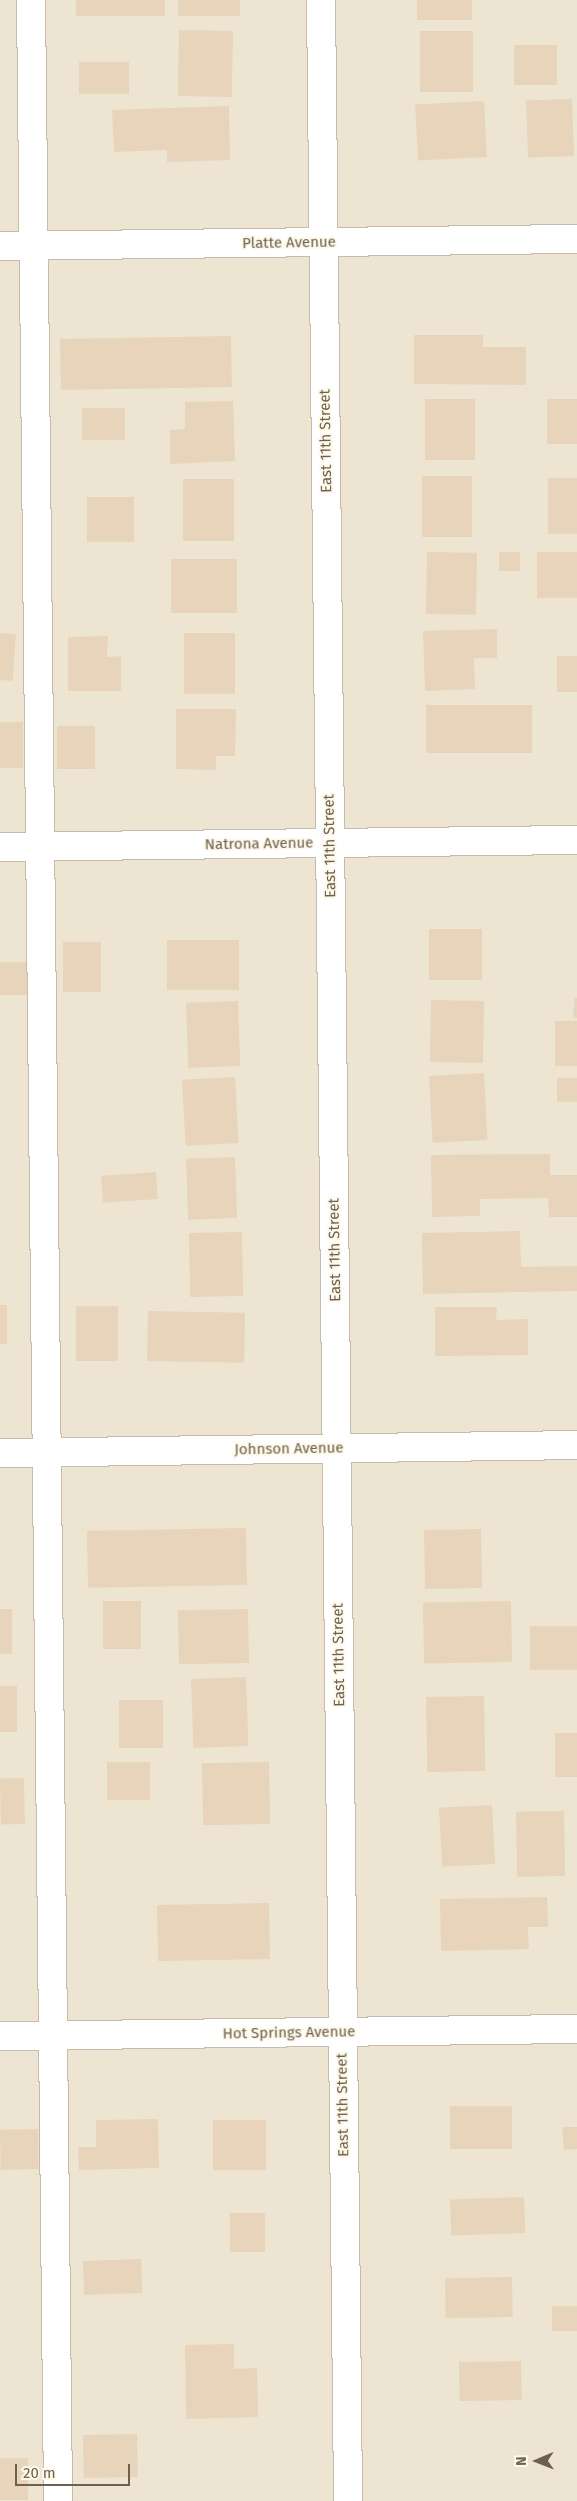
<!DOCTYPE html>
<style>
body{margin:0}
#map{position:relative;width:577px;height:2501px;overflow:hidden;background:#f9f5e5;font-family:"Fira Sans",sans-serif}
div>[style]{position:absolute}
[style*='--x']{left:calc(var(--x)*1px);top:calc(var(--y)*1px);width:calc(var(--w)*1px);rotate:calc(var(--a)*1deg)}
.residential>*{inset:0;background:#ede5d2;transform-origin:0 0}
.building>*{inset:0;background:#e7d4bb;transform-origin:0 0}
.roads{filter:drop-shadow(1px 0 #c7bcab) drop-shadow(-1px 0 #c7bcab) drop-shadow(0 1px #c7bcab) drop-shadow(0 -1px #c7bcab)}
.minor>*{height:28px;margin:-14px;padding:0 14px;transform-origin:14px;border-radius:14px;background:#fff}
span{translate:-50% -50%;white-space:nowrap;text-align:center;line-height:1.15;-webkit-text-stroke:4px #fdf9eb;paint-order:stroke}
.street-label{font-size:15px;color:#6f604d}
.north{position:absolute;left:512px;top:2436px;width:50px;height:50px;-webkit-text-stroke:4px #fdf9eb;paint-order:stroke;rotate:269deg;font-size:14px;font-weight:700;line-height:20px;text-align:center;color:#6f604d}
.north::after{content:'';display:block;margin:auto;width:18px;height:22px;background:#6f604d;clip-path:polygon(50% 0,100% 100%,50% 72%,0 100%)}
.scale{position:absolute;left:15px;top:2464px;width:115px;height:22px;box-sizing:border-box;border:2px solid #6f604d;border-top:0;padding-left:6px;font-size:15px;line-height:18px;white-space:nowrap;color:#6f604d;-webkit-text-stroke:4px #fdf9eb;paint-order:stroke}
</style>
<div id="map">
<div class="residential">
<div style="left:0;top:0;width:577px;height:2501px"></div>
</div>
<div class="building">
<div style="left:76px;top:0;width:89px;height:16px"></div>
<div style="left:178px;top:0;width:62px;height:16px"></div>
<div style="left:417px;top:0;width:55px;height:20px"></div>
<div style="left:179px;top:30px;width:54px;height:66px;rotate:1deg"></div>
<div style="left:420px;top:31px;width:53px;height:61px"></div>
<div style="left:514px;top:45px;width:43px;height:40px"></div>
<div style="left:79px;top:62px;width:50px;height:32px"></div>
<div style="left:572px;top:99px;width:57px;height:46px;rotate:88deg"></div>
<div style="left:484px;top:101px;width:56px;height:69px;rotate:87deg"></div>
<div style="clip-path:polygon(229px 106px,230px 160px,167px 162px,167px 150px,114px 152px,112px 110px)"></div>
<div style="clip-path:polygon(414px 335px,483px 335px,483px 347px,526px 347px,526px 385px,414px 384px)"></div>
<div style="left:231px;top:336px;width:51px;height:171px;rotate:89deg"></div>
<div style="left:425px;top:399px;width:50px;height:61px"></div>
<div style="left:547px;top:399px;width:30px;height:45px"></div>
<div style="clip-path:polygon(233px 401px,235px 461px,170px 464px,170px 430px,185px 429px,185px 402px)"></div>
<div style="left:125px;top:408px;width:32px;height:43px;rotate:90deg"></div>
<div style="left:422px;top:476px;width:50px;height:61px"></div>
<div style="left:548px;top:478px;width:29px;height:56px"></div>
<div style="left:183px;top:479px;width:51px;height:62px"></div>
<div style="left:134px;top:497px;width:45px;height:47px;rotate:90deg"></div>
<div style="left:427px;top:552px;width:50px;height:62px;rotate:1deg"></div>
<div style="left:520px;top:552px;width:19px;height:21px;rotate:90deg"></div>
<div style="left:537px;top:552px;width:40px;height:46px"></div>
<div style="left:237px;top:559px;width:54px;height:66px;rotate:90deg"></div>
<div style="clip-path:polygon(497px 629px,497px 658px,474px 658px,475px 689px,425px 691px,423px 631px)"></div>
<div style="left:0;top:633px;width:16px;height:47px;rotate:4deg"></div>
<div style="left:184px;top:633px;width:51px;height:61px"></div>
<div style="clip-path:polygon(108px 636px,107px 657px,121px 656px,121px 691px,68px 691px,68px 637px)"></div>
<div style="left:557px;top:656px;width:20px;height:36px"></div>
<div style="left:532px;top:705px;width:48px;height:106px;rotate:90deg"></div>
<div style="clip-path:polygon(176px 709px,236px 709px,235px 756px,216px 756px,216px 770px,176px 769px)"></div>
<div style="left:0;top:722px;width:23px;height:46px"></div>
<div style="left:57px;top:726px;width:38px;height:43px"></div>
<div style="left:429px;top:929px;width:53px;height:51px"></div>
<div style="left:167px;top:940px;width:72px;height:50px"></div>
<div style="left:63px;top:942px;width:38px;height:50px"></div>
<div style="left:0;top:962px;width:32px;height:33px"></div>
<div style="clip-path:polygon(575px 998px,577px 998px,577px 1018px,573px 1017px)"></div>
<div style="left:431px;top:1000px;width:53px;height:62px;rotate:1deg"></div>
<div style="left:238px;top:1001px;width:65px;height:52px;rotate:88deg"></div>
<div style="left:555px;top:1021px;width:22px;height:45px"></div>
<div style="left:484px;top:1073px;width:67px;height:55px;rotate:87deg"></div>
<div style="left:235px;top:1077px;width:66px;height:53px;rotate:87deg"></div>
<div style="left:577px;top:1078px;width:24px;height:20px;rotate:90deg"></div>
<div style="clip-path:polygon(550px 1154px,550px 1175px,577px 1175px,577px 1217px,549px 1217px,548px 1198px,480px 1199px,480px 1216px,432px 1217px,431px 1155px)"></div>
<div style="left:235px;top:1157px;width:61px;height:49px;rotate:88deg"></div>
<div style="left:156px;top:1172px;width:27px;height:55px;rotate:86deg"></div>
<div style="clip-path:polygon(520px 1231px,521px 1267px,577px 1266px,577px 1291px,423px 1294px,422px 1233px)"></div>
<div style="left:242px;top:1232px;width:64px;height:53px;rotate:89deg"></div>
<div style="left:0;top:1305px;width:7px;height:39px"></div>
<div style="left:76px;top:1306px;width:42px;height:55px"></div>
<div style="clip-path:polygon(435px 1307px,497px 1307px,496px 1320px,528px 1319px,528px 1355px,435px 1356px)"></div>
<div style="left:148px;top:1311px;width:97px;height:50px;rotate:1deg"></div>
<div style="left:246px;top:1528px;width:57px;height:159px;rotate:89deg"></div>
<div style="left:481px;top:1529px;width:59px;height:57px;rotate:89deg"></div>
<div style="left:103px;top:1601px;width:38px;height:48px"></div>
<div style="left:511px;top:1601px;width:61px;height:88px;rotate:89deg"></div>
<div style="left:0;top:1609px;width:12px;height:45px"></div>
<div style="left:248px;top:1609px;width:54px;height:70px;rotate:89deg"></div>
<div style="left:577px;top:1626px;width:44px;height:47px;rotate:90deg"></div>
<div style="left:246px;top:1677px;width:69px;height:55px;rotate:88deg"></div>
<div style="left:0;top:1686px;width:17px;height:46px"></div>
<div style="left:484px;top:1696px;width:75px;height:58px;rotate:89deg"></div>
<div style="left:119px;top:1700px;width:44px;height:48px"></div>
<div style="left:577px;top:1733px;width:44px;height:22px;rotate:90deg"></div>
<div style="left:107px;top:1762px;width:43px;height:38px"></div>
<div style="left:269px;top:1762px;width:62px;height:67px;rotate:89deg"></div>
<div style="left:24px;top:1778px;width:46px;height:24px;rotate:89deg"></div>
<div style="left:492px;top:1805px;width:59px;height:53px;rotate:87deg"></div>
<div style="left:564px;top:1811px;width:65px;height:48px;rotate:89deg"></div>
<div style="clip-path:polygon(547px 1897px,548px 1927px,528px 1927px,529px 1949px,441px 1951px,440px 1899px)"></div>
<div style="left:269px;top:1903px;width:56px;height:112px;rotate:89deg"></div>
<div style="left:512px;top:2106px;width:43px;height:62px;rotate:90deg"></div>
<div style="clip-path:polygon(158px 2119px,159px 2168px,79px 2170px,78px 2147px,96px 2147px,96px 2120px)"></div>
<div style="left:213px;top:2120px;width:53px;height:50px"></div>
<div style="clip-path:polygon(562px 2127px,577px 2127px,577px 2149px,564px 2150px)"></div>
<div style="left:38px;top:2129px;width:40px;height:38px;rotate:89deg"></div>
<div style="left:524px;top:2197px;width:36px;height:74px;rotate:88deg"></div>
<div style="left:230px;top:2213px;width:35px;height:39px"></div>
<div style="left:141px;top:2259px;width:34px;height:58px;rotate:88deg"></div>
<div style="left:512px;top:2277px;width:40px;height:67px;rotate:89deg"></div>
<div style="left:552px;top:2306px;width:25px;height:25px"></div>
<div style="clip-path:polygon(234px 2344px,234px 2369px,257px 2368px,258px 2417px,186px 2419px,185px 2345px)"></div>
<div style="left:521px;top:2361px;width:39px;height:62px;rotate:89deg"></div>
<div style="left:137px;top:2434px;width:43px;height:54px;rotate:89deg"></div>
<div style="left:0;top:2458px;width:28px;height:42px"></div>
</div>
<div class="roads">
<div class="minor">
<div style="--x:31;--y:0;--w:2501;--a:89.38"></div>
<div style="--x:321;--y:0;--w:2501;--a:89.38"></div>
<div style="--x:0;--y:246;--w:577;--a:-0.7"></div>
<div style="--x:0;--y:847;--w:577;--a:-0.7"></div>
<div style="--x:0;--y:1453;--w:577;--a:-0.79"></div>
<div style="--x:0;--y:2036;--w:577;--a:-0.7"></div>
</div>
</div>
<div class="street-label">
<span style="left:289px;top:243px;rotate:-1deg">Platte Avenue</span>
<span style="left:326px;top:441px;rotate:-91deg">East 11th Street</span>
<span style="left:259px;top:844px;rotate:-1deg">Natrona Avenue</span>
<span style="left:330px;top:846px;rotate:-91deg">East 11th Street</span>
<span style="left:335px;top:1250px;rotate:-91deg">East 11th Street</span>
<span style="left:289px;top:1449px;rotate:-1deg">Johnson Avenue</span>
<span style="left:339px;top:1655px;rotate:-91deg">East 11th Street</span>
<span style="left:289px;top:2033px;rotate:-1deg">Hot Springs Avenue</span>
<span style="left:343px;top:2105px;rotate:-91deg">East 11th Street</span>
</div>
<div class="north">N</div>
<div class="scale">20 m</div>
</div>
